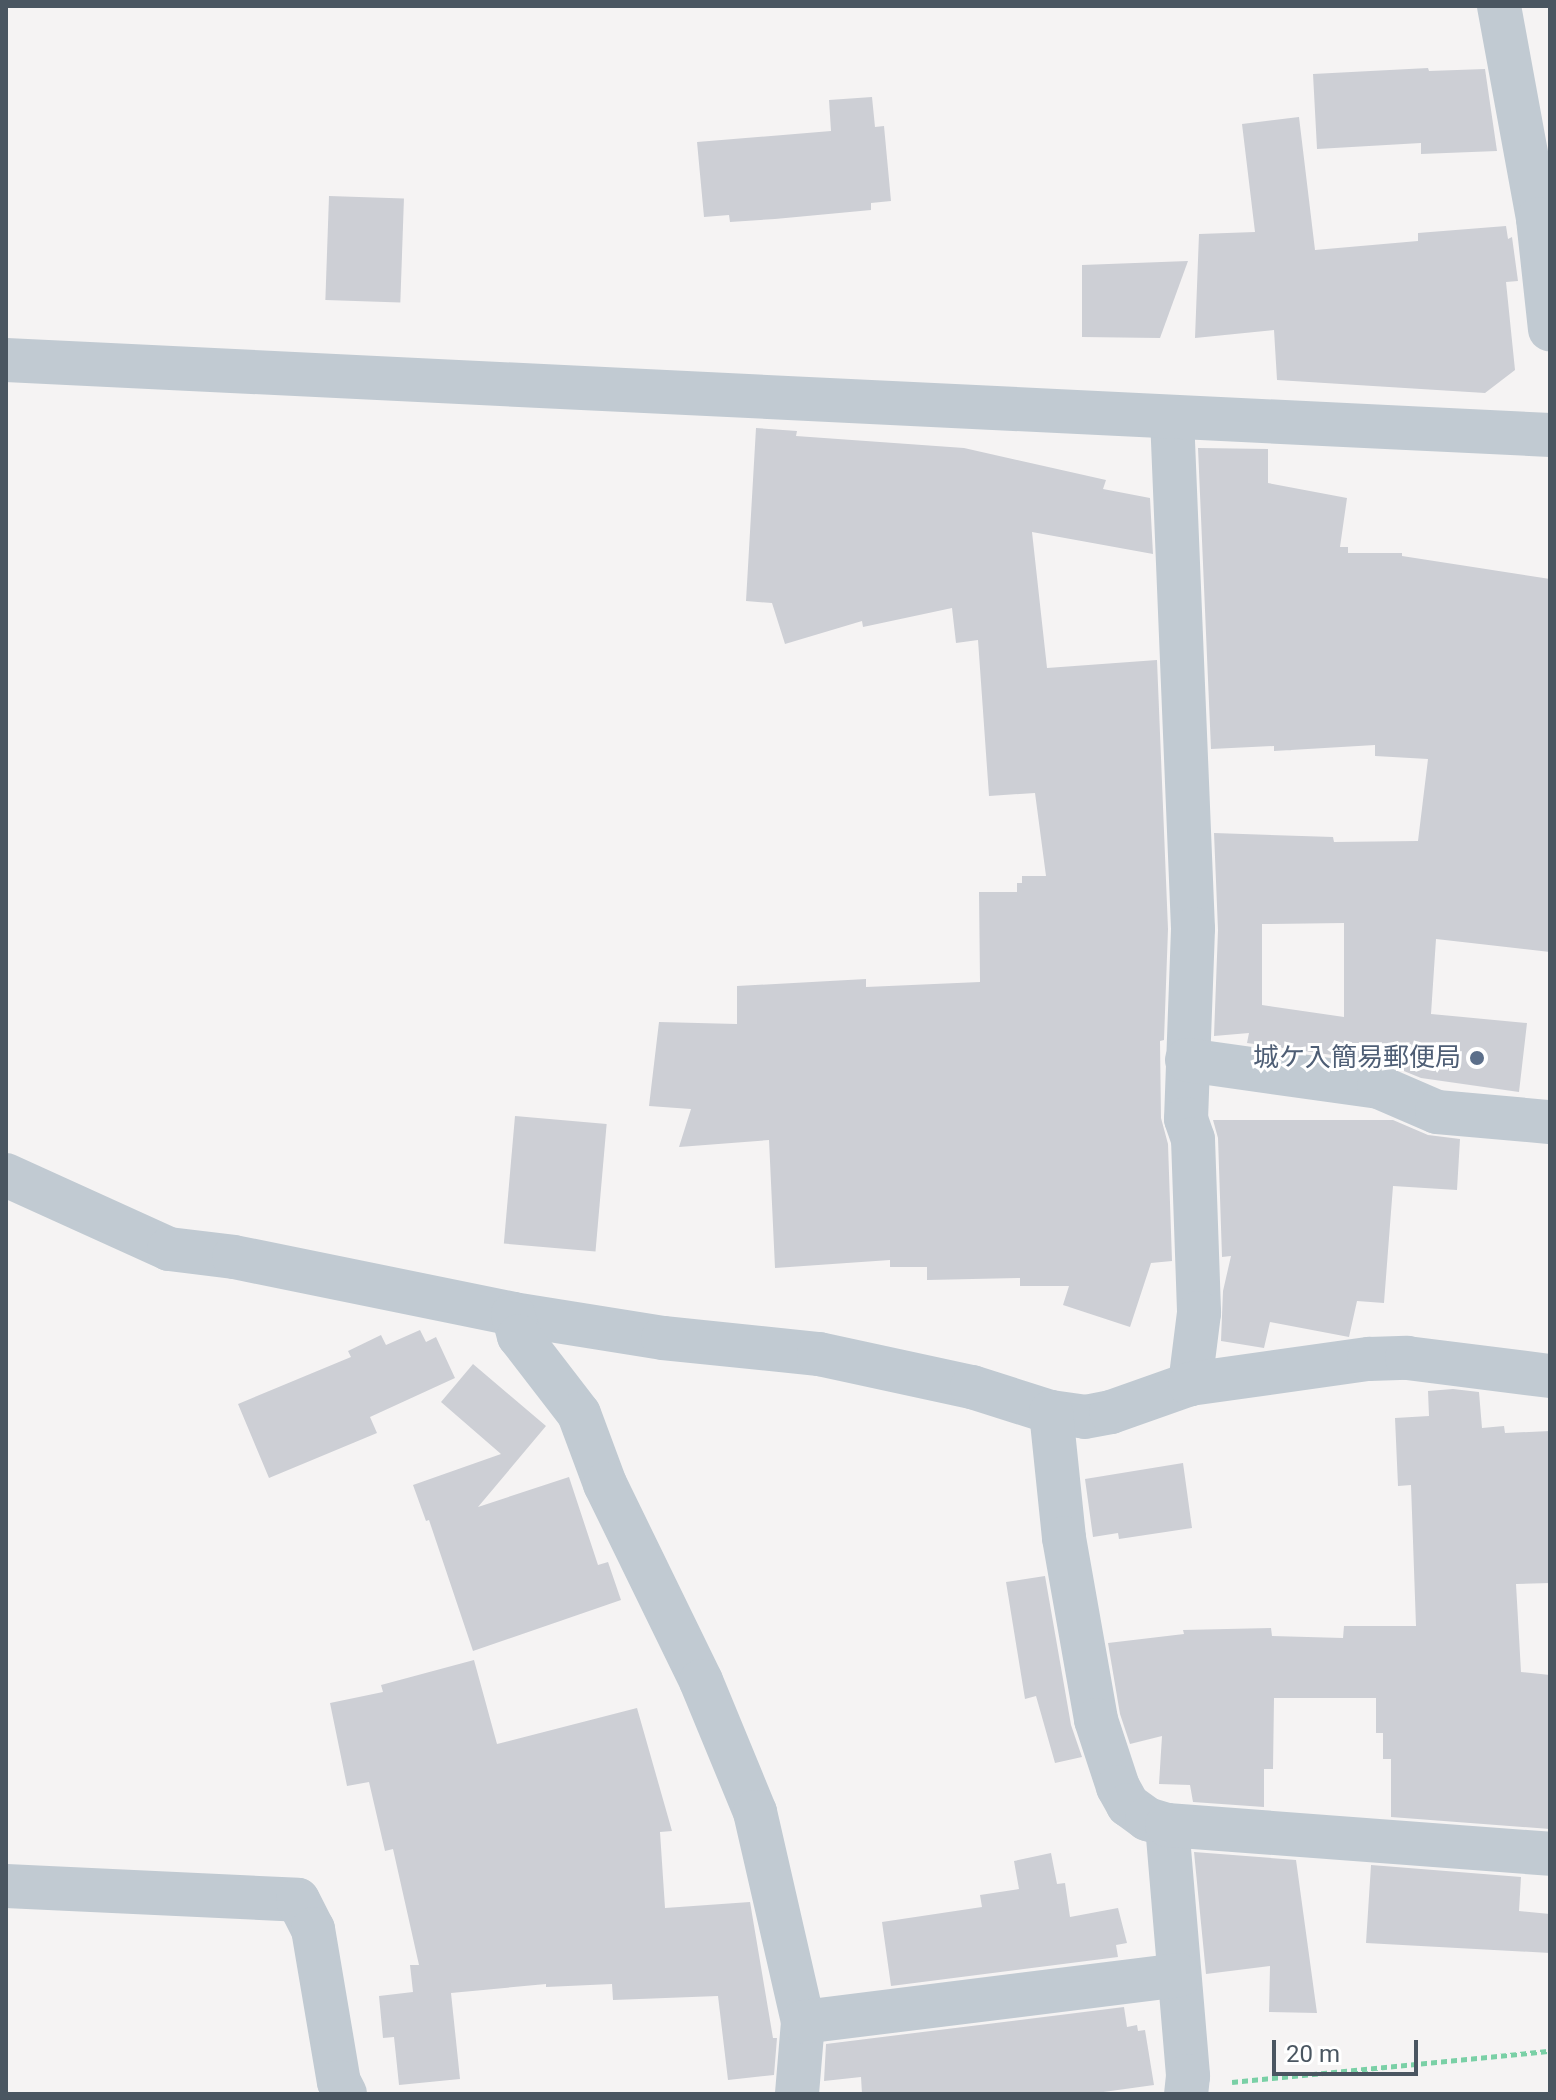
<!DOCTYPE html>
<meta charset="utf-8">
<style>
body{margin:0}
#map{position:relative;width:1556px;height:2100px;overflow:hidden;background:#f5f3f3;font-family:Roboto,"Noto Sans JP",sans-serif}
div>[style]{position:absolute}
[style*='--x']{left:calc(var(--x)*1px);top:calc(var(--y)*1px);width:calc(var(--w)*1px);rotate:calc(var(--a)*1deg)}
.building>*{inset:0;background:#cdcfd5;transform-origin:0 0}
.path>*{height:5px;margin-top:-2.5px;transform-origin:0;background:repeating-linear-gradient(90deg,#7ad0a6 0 6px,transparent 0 10px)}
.minor>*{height:44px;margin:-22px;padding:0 22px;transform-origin:22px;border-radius:22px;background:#c1cad2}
.tertiary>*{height:44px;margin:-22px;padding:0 22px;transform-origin:22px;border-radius:22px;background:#c1cad2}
.dots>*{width:22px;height:22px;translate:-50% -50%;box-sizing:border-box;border:4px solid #fff;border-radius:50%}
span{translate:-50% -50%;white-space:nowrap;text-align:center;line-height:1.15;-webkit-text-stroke:6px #fff;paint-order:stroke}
.service-label{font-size:26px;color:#4e5e75}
.right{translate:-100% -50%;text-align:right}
.frame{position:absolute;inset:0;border:8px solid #4a5661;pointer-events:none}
.scale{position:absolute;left:1272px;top:2040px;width:146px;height:36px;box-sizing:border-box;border:4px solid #4a5661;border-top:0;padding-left:10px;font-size:24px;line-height:28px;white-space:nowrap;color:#4a5661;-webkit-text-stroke:6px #fff;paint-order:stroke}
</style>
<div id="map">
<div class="building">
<div style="clip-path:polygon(1428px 68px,1429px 71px,1485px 69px,1497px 151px,1421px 154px,1421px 143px,1317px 149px,1313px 74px)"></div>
<div style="clip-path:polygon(872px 97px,875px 127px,884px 126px,891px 201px,871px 203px,871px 210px,775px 219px,730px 222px,729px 215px,704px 217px,697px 142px,831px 131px,829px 100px)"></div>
<div style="clip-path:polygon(1299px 117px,1315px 250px,1418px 241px,1418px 233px,1506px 226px,1508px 239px,1512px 237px,1518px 281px,1506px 282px,1515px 370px,1485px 393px,1277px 380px,1274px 330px,1195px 338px,1199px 234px,1255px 232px,1242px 124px)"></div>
<div style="left:329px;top:196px;width:75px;height:104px;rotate:2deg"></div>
<div style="clip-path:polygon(1188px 261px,1160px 338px,1082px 337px,1082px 265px)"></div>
<div style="clip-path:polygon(756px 428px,797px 431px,796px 436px,964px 448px,1106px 480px,1103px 489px,1150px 498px,1153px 554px,1032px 532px,1047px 668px,1157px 660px,1168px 929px,1164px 1040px,1160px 1041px,1161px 1118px,1168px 1144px,1172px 1261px,1151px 1263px,1130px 1327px,1063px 1305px,1069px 1286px,1020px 1286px,1020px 1278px,927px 1280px,927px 1267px,890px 1267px,890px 1260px,775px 1268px,769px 1140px,679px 1147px,691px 1109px,649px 1106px,659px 1022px,737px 1024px,737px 986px,866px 979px,866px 987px,980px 982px,979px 892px,1017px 892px,1017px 883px,1022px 883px,1022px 876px,1046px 876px,1035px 793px,989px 796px,978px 640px,956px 643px,952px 608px,863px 627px,862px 621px,785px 644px,772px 603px,746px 601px)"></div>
<div style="clip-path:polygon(evenodd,1198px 448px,1268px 449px,1268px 483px,1347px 498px,1340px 547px,1348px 547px,1348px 553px,1402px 553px,1402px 556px,1550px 579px,1550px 952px,1436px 939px,1431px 1014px,1527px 1023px,1519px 1092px,1421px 1078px,1382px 1062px,1247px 1043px,1249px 1033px,1214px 1036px,1218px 930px,1214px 833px,1333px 837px,1334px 842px,1418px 841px,1428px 759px,1375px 756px,1375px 745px,1274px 751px,1274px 746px,1211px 749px,1198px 448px,1344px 923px,1344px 1017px,1262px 1005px,1262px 924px,1344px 923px)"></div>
<div style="left:515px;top:1116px;width:92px;height:128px;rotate:5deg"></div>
<div style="clip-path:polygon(1213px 1120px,1393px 1120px,1428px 1135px,1460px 1139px,1457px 1190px,1393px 1186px,1384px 1303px,1357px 1301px,1349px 1337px,1270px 1322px,1264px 1348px,1221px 1341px,1223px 1291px,1231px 1256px,1222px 1257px,1218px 1138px)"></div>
<div style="clip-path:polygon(420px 1330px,426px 1342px,436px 1337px,455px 1378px,370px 1417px,377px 1433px,269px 1478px,238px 1404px,351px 1357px,348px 1351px,381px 1335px,386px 1345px)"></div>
<div style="clip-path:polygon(473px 1364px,546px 1426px,478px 1507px,569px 1477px,598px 1565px,608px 1562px,621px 1600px,473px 1651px,429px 1520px,426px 1521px,413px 1485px,501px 1454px,441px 1402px)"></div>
<div style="clip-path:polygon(1453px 1389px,1479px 1392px,1482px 1428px,1504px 1426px,1505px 1433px,1550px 1431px,1550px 1583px,1516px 1584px,1521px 1672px,1550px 1675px,1550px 1829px,1391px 1817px,1391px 1759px,1383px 1759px,1383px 1733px,1376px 1733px,1376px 1698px,1274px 1698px,1273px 1769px,1264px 1769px,1264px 1807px,1193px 1802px,1190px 1785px,1159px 1784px,1162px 1736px,1130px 1744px,1120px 1714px,1108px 1643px,1184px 1634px,1183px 1630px,1271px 1628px,1272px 1636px,1343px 1638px,1344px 1626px,1416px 1626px,1411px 1485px,1398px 1486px,1395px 1418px,1429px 1416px,1428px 1391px)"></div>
<div style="clip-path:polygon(1183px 1463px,1192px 1528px,1119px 1539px,1118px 1533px,1093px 1537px,1085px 1479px)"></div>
<div style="clip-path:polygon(1045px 1576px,1071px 1725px,1082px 1757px,1055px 1763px,1036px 1696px,1025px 1699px,1006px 1582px)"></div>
<div style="clip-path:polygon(474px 1660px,497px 1744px,637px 1708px,672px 1831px,660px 1832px,665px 1908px,750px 1902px,773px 2038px,777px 2038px,774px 2075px,728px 2080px,718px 1996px,613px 2000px,612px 1984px,546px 1987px,546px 1984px,451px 1993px,460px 2079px,399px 2085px,394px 2037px,383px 2038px,379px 1996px,413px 1992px,410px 1965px,419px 1965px,393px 1849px,385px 1851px,369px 1782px,347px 1786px,330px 1703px,383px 1692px,381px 1685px)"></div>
<div style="clip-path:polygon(1194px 1852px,1296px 1860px,1317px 2013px,1269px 2012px,1270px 1966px,1206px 1974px)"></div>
<div style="clip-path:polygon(1051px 1853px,1057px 1884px,1065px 1883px,1070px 1917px,1118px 1908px,1127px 1943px,1116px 1945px,1118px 1957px,891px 1986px,882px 1922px,982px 1907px,980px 1895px,1019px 1889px,1014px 1861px)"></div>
<div style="clip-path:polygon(1371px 1865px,1521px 1877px,1519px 1911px,1550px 1914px,1550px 1953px,1366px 1943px)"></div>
<div style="clip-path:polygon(1124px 2007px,1127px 2027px,1137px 2025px,1138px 2031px,1145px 2030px,1154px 2085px,1089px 2094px,862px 2094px,861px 2077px,824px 2081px,826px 2044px)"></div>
</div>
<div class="path">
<div style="--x:1232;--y:2082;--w:320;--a:-5.6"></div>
</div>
<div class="minor">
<div style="--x:1499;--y:6;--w:217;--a:79.6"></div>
<div style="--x:1538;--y:219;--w:111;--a:83.8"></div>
<div style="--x:1172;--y:417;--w:512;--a:87.65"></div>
<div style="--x:1193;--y:929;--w:190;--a:92.1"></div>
<div style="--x:1186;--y:1119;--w:21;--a:71"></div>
<div style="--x:1193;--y:1139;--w:174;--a:88"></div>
<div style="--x:1199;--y:1313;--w:72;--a:97.2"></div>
<div style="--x:1187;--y:1060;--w:194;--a:8"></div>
<div style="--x:1379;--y:1087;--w:63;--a:23.3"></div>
<div style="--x:1437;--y:1112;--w:113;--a:5.1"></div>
<div style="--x:6;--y:1175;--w:179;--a:24.4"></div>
<div style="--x:169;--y:1249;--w:65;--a:7"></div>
<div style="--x:234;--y:1257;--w:285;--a:11.5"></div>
<div style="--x:513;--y:1314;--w:152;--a:9.1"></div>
<div style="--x:663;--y:1338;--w:157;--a:5.9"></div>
<div style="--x:819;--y:1354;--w:157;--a:12.2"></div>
<div style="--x:972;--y:1387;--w:83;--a:17.6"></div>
<div style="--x:1051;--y:1412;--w:34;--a:8"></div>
<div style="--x:1085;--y:1417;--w:26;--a:-11"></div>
<div style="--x:1111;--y:1412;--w:84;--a:-19.5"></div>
<div style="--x:1190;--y:1384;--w:181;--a:-8"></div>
<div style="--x:1369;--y:1359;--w:38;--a:-2"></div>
<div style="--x:1407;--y:1358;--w:144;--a:7.2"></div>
<div style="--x:513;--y:1314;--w:23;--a:75"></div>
<div style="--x:519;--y:1336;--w:98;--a:52.4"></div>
<div style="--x:579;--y:1414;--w:75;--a:69.6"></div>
<div style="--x:605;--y:1484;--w:219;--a:64"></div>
<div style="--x:701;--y:1681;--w:142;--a:67.6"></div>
<div style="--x:755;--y:1812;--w:215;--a:77.1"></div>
<div style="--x:803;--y:2022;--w:72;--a:94.8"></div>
<div style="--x:1051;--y:1412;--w:127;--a:84.1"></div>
<div style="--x:1064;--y:1538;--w:185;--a:80"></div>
<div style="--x:1096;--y:1720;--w:71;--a:71.8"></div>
<div style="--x:1118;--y:1787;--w:21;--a:61"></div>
<div style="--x:1128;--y:1805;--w:24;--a:36"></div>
<div style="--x:1147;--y:1819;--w:21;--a:17"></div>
<div style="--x:1167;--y:1825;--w:252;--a:85.2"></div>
<div style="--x:1188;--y:2076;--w:18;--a:96"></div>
<div style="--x:1167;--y:1825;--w:384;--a:4.3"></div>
<div style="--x:6;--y:1886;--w:292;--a:2.7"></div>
<div style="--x:298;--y:1900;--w:33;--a:63"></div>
<div style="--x:313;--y:1929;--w:155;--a:80.4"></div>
<div style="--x:339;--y:2082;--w:13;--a:63"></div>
<div style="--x:803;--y:2022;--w:379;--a:-7.1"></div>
</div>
<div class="tertiary">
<div style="--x:6;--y:360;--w:1546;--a:2.78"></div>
</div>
<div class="dots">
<div style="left:1477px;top:1058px;background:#5c6f8a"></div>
</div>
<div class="service-label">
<span class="right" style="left:1461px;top:1058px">城ケ入簡易郵便局</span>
</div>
<div class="frame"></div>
<div class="scale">20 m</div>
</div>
